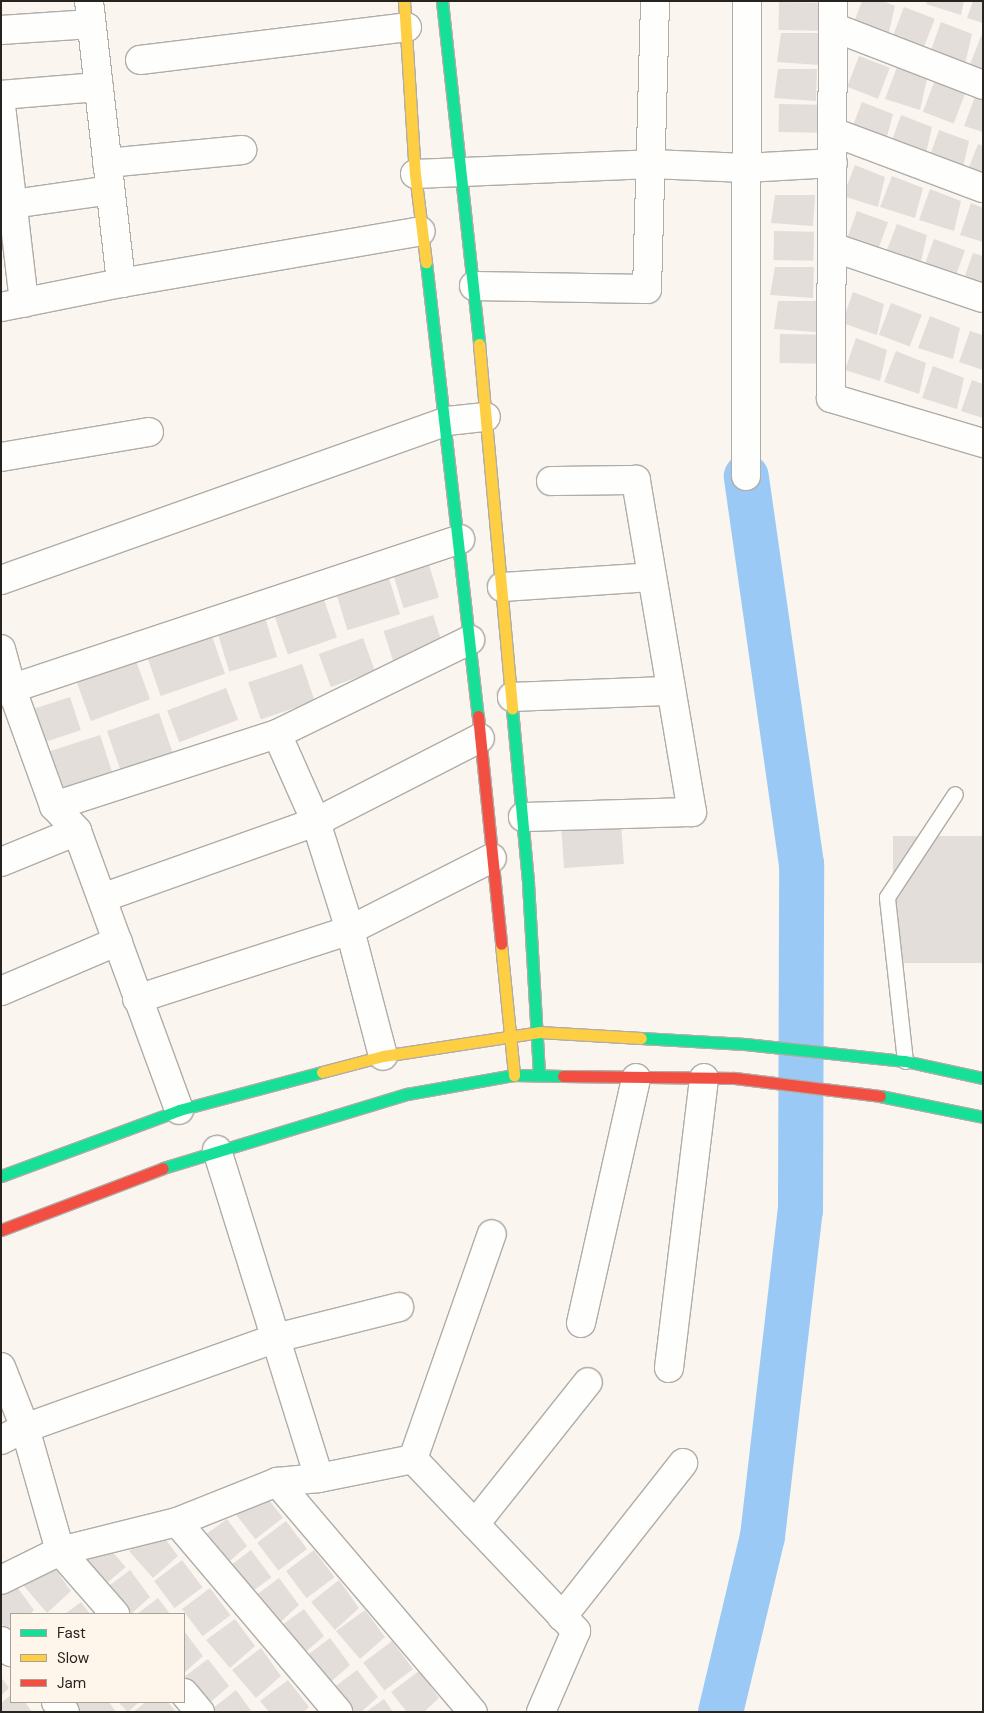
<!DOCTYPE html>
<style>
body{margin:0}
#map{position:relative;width:984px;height:1713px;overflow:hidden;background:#faf5ef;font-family:"DM Sans",sans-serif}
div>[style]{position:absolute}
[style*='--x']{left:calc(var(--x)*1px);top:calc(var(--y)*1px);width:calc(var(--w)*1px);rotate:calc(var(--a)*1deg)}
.river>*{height:45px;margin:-22.5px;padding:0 22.5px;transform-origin:22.5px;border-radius:22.5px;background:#99c9f4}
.building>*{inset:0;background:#e3ded9;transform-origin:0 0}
.roads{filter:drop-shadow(1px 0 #b0aca7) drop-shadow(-1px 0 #b0aca7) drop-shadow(0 1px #b0aca7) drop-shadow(0 -1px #b0aca7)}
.lane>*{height:15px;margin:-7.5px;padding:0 7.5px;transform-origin:7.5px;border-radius:7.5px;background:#fefefd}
.street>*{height:28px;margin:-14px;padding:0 14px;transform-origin:14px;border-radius:14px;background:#fefefd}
.fast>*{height:11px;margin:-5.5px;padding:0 5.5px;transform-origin:5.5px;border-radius:5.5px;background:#16e098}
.slow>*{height:11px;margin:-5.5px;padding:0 5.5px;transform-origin:5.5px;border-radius:5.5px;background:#ffcf43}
.jam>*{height:11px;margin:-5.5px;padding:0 5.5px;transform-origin:5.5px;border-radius:5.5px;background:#f24e42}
span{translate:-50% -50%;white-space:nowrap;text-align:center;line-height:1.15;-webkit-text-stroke:4px #fef5eb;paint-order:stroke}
.frame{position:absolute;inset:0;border:2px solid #27231f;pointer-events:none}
.legend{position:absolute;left:10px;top:1613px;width:175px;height:90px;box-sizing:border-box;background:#fef5eb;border:1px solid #a8a199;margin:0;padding:6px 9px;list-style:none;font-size:15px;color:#27231f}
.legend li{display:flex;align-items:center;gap:10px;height:25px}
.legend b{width:25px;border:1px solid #a8a199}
</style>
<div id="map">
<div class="river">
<div style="--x:720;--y:1712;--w:181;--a:-76.6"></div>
<div style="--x:762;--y:1536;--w:328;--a:-83.4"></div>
<div style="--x:800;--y:1210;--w:346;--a:-89.8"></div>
<div style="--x:801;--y:864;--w:392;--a:-98.1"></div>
</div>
<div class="building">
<div style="clip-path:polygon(862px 1px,883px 1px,895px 6px,888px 36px,853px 25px)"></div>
<div style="clip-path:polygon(927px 1px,964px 1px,961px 15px,926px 4px)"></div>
<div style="clip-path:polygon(973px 1px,983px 1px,983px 23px,967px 18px)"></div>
<div style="left:779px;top:2px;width:40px;height:28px;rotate:1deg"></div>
<div style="left:904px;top:7px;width:33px;height:34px;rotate:21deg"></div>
<div style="clip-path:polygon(941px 22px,972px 34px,965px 64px,930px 53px)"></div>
<div style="clip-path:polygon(781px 33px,821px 33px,819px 65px,777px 62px)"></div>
<div style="clip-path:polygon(981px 36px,983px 37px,983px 71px,969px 67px)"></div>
<div style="left:859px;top:56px;width:33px;height:33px;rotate:21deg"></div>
<div style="clip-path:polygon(897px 67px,927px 79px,920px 110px,885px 99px)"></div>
<div style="clip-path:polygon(778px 69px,817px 69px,816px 101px,774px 98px)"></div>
<div style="left:935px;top:80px;width:33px;height:34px;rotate:21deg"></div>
<div style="clip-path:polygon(976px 94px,983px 97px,983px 132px,964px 126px)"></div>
<div style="clip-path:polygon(862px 102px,893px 114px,885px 144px,850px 133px)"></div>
<div style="left:779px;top:104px;width:40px;height:28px;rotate:1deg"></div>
<div style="clip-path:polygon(901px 115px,932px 127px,925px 158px,890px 146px)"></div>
<div style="clip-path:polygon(939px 130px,969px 141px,962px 172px,928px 161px)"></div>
<div style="clip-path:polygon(978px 144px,983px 146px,983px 180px,966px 175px)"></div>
<div style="clip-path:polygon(855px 165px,885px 177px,878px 207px,843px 196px)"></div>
<div style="clip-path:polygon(892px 176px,923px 188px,915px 218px,880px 207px)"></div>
<div style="clip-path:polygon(930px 189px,961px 201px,954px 231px,919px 220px)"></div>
<div style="clip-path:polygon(775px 195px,815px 195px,813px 226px,771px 223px)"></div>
<div style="clip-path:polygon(971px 203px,983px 208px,983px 242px,960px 235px)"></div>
<div style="left:857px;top:211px;width:33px;height:33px;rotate:20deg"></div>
<div style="clip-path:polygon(897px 224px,927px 235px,920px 266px,885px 255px)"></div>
<div style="left:774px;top:231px;width:40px;height:29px;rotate:1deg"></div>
<div style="left:934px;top:239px;width:33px;height:33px;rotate:20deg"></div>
<div style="clip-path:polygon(973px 253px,983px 256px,983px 290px,962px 284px)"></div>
<div style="clip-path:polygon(775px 267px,814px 267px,813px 298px,770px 295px)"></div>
<div style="clip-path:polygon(853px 292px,884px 304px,877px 335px,842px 323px)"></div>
<div style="clip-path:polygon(778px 301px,818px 301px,816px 332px,774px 329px)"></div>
<div style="left:891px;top:303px;width:33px;height:34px;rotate:21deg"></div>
<div style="clip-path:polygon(930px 316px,960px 328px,953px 359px,918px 348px)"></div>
<div style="clip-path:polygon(970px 331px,983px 335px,983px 370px,959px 362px)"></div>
<div style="left:780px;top:334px;width:40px;height:29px;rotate:1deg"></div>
<div style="clip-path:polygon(856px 338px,887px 350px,880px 381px,845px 370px)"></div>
<div style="clip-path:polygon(896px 351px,926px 363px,919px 394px,884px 382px)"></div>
<div style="clip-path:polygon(933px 366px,964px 378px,957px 409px,922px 398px)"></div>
<div style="clip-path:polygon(972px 380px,983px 384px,983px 418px,961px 411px)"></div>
<div style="left:429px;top:565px;width:34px;height:37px;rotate:73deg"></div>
<div style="left:388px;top:575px;width:41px;height:55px;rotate:73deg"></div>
<div style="left:322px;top:594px;width:46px;height:52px;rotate:71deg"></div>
<div style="left:264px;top:614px;width:45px;height:50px;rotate:73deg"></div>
<div style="left:433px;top:615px;width:33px;height:52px;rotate:72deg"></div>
<div style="left:212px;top:636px;width:40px;height:68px;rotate:71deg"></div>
<div style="left:363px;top:638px;width:35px;height:47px;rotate:70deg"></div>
<div style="left:135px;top:658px;width:44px;height:63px;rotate:70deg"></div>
<div style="left:302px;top:664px;width:39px;height:57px;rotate:71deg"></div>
<div style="left:226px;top:688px;width:34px;height:63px;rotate:69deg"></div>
<div style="left:70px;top:697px;width:35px;height:41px;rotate:72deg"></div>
<div style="left:159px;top:713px;width:43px;height:55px;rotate:71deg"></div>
<div style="left:100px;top:735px;width:43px;height:57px;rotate:72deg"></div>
<div style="left:621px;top:823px;width:41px;height:60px;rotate:86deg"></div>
<div style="left:983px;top:836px;width:127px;height:90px;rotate:90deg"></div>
<div style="left:262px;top:1491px;width:34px;height:35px;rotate:52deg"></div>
<div style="clip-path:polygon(227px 1519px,247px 1546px,222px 1568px,198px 1540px)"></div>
<div style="left:286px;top:1521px;width:35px;height:36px;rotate:53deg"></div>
<div style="clip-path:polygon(158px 1529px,178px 1556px,153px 1578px,129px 1551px)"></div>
<div style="left:104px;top:1542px;width:33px;height:33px;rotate:49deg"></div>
<div style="left:251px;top:1550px;width:34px;height:35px;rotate:53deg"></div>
<div style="left:314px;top:1550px;width:34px;height:35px;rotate:53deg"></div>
<div style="left:182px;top:1560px;width:34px;height:35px;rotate:53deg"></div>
<div style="clip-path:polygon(51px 1563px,71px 1591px,47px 1613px,23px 1585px)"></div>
<div style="clip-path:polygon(130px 1570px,150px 1597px,131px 1614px,120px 1614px,101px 1592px)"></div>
<div style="clip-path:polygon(279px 1578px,299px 1605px,275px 1627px,251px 1599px)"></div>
<div style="clip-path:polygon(339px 1580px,359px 1608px,335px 1630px,311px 1602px)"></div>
<div style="clip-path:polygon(14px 1583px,34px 1610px,30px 1614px,11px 1614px,9px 1632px,1px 1623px,1px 1593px)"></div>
<div style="left:210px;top:1588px;width:34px;height:35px;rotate:53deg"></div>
<div style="clip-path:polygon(158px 1598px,170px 1614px,137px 1614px)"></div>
<div style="clip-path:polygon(81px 1602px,90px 1614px,65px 1614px)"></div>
<div style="clip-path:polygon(304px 1609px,324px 1636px,299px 1658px,275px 1630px)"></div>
<div style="clip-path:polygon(365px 1610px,385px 1637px,360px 1659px,336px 1631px)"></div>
<div style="clip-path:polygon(235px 1619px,255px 1646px,230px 1668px,206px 1640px)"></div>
<div style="clip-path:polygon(184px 1631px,203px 1656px,184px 1673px)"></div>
<div style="clip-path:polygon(330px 1638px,350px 1665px,325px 1687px,301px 1660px)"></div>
<div style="left:392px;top:1641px;width:35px;height:36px;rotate:53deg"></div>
<div style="clip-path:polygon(261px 1648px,281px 1676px,256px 1698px,232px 1670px)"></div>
<div style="clip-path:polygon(208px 1659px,229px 1686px,204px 1708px,184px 1685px,184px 1677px)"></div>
<div style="clip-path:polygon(357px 1670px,378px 1697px,361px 1712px,346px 1712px,329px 1691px)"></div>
<div style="clip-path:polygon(419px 1671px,439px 1698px,424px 1712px,407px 1712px,391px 1692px)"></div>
<div style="clip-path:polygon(1px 1677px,9px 1688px,1px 1696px)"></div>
<div style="clip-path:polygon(288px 1680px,309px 1707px,303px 1712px,269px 1712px,260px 1701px)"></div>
<div style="clip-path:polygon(236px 1690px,252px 1712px,208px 1712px)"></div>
<div style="clip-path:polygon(11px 1695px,11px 1702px,25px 1702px,32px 1712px,1px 1712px,1px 1703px)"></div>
<div style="clip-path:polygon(384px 1699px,393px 1712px,366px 1712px)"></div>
<div style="clip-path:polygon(79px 1702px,109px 1702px,116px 1712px,72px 1712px,70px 1709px)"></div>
<div style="clip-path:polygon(118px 1702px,139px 1702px,128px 1712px)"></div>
<div style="clip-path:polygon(146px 1702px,168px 1702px,176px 1712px,133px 1712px)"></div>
</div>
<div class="roads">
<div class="lane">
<div style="--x:905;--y:1061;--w:165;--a:-96.3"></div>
<div style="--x:887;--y:897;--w:123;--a:-56.6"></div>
</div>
<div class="street">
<div style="--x:89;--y:1;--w:284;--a:83.5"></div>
<div style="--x:833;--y:1;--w:397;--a:90.3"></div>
<div style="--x:831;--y:398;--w:159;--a:16.5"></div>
<div style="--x:833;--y:27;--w:161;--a:21.1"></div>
<div style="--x:1;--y:30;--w:90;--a:-3.8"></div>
<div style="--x:140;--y:60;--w:269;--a:-7"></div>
<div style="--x:1;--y:95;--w:98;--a:-4.7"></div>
<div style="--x:1;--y:106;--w:198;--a:83.3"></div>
<div style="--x:833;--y:132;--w:160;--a:20.5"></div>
<div style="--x:107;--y:163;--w:136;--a:-5.5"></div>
<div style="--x:415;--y:174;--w:236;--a:-2.4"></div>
<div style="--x:651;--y:164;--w:95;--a:2.4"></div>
<div style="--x:746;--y:168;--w:87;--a:-3.3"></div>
<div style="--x:13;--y:204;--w:98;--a:-8.2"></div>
<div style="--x:832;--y:247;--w:159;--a:18.7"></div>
<div style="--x:474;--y:286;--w:173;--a:1"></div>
<div style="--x:647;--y:289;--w:288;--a:-88.4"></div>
<div style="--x:1;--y:307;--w:122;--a:-11.3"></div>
<div style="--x:121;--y:283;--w:304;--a:-9.8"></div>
<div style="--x:1;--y:457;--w:150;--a:-9.6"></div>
<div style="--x:746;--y:476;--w:475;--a:-89.9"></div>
<div style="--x:1;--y:580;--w:473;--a:-19.6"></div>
<div style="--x:447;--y:421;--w:39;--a:-6"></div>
<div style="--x:502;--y:587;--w:150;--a:-3.8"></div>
<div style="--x:1;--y:649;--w:39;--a:75"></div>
<div style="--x:11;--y:687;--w:127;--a:70.1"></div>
<div style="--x:54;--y:806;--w:34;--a:47"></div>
<div style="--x:77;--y:831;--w:297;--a:69.9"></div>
<div style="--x:1;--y:692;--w:484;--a:-18.4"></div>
<div style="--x:512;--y:697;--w:159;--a:-2.2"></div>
<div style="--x:277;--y:734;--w:96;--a:66.1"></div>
<div style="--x:316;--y:822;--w:113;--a:72.5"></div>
<div style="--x:350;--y:930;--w:130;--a:75.3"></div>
<div style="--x:54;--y:806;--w:234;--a:-17.9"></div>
<div style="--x:277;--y:734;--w:215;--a:-26"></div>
<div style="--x:523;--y:817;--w:169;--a:-1.7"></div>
<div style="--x:692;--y:812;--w:337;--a:-99.6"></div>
<div style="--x:636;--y:480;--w:85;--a:179.3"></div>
<div style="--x:1;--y:862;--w:82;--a:-22.2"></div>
<div style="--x:102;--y:898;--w:227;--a:-19.6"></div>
<div style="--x:316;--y:822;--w:184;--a:-27.1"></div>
<div style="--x:1;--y:991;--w:127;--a:-23.1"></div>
<div style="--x:137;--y:999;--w:224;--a:-17.9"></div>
<div style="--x:350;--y:930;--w:159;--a:-26.9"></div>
<div style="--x:217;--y:1150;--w:343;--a:72.7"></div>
<div style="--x:581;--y:1323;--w:251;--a:-77.3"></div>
<div style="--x:1;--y:1367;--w:66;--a:68.5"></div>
<div style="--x:25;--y:1428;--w:128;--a:74.1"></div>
<div style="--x:60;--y:1551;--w:84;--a:48.9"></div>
<div style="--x:669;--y:1368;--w:292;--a:-83.1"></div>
<div style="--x:1;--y:1440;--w:27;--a:-27"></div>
<div style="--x:25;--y:1428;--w:267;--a:-19.7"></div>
<div style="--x:276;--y:1338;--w:127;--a:-14.1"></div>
<div style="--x:413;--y:1459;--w:238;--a:-70.7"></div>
<div style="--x:277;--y:1482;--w:302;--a:49.6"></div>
<div style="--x:177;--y:1522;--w:249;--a:49.7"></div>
<div style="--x:475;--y:1524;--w:181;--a:-51.5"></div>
<div style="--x:1;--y:1580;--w:66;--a:-26.2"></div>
<div style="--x:60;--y:1551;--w:121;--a:-13.9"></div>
<div style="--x:177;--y:1522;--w:108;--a:-21.8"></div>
<div style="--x:277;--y:1482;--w:42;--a:-5.4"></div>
<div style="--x:319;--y:1478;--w:96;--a:-11.4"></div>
<div style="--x:413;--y:1459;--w:237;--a:46.5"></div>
<div style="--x:576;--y:1631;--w:88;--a:113.4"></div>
<div style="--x:562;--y:1617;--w:196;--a:-51.8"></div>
<div style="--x:1;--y:1641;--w:15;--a:48"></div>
<div style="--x:184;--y:1693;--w:25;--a:50"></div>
<div style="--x:56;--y:1702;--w:13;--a:48"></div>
</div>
<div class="fast">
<div style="--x:442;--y:1;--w:345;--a:83.8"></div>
<div style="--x:426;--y:262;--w:457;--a:83.5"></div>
<div style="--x:512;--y:709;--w:175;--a:84.7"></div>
<div style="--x:528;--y:883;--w:192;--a:86.7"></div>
<div style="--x:641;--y:1038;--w:104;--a:3.3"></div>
<div style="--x:745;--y:1044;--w:161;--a:6.1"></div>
<div style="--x:905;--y:1061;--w:80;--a:12.3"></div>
<div style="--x:880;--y:1096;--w:105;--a:11.5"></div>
<div style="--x:163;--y:1168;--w:255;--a:-16.9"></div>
<div style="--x:407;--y:1094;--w:109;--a:-10.1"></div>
<div style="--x:514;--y:1075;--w:49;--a:1.2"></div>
<div style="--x:1;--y:1176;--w:190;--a:-20.3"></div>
<div style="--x:179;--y:1110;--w:148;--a:-14.9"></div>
</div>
<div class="slow">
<div style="--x:404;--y:1;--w:173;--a:86.4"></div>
<div style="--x:415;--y:174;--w:89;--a:82.9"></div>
<div style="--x:479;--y:344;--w:366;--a:84.8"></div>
<div style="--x:501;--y:944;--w:132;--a:84.3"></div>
<div style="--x:322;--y:1072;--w:63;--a:-14.7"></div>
<div style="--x:383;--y:1056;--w:158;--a:-8.7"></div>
<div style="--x:539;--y:1032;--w:102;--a:3.4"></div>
</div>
<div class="jam">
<div style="--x:478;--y:716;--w:229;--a:84.2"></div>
<div style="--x:563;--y:1076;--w:171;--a:0.7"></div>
<div style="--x:734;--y:1078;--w:147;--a:7"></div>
<div style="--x:1;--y:1230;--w:173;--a:-20.9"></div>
</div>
</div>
<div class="frame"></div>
<ul class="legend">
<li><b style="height:6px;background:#16e098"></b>Fast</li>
<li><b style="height:6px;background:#ffcf43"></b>Slow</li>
<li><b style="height:6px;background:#f24e42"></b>Jam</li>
</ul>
</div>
